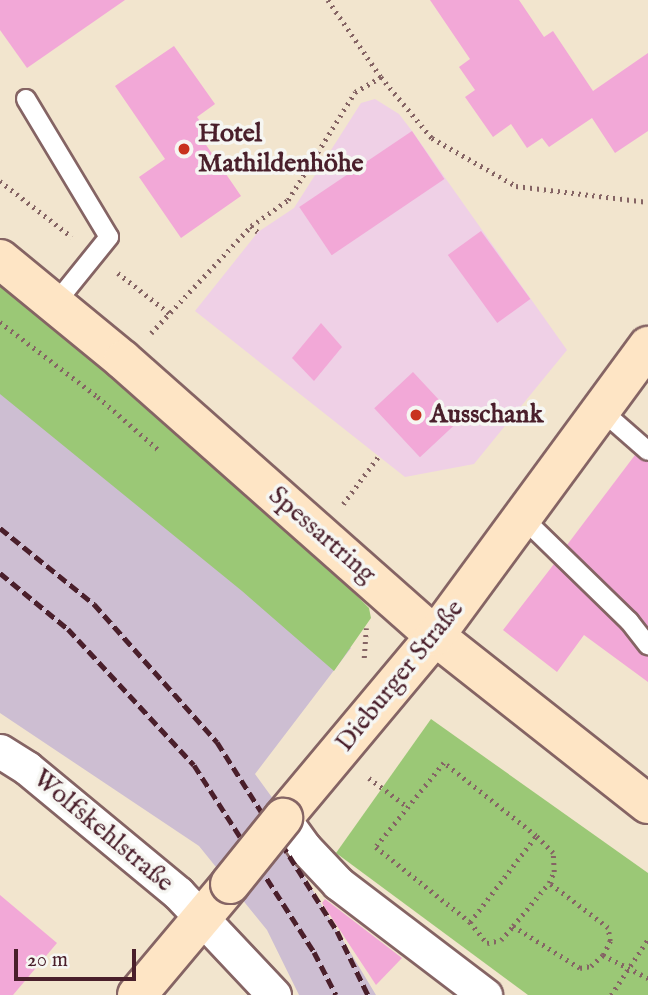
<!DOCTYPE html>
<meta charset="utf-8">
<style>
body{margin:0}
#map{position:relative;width:648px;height:995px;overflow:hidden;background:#f2e5ce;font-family:"IM FELL English",serif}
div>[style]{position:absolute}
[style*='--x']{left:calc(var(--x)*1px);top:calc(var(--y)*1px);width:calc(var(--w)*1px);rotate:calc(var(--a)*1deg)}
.built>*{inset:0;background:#efd0e6}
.industrial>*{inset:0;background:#cdbed2}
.green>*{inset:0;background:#9bc876}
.building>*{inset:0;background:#f2a8d7;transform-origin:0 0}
.path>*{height:4.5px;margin-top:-2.25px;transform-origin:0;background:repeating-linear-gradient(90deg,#856464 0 2px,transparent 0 7px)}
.roads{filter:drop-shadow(2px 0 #856464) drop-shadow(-2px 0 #856464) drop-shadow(0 2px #856464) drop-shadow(0 -2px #856464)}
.lane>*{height:18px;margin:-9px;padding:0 9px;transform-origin:9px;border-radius:9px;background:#fff}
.street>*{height:33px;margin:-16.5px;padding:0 16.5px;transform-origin:16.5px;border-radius:16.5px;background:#fff}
.secondary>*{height:38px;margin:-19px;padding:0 19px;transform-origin:19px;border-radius:19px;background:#fee5c5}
.rail>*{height:5px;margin-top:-2.5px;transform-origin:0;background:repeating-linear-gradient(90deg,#4a1f2b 0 10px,transparent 0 15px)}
.bridges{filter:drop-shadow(2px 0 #856464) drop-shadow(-2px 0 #856464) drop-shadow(0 2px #856464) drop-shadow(0 -2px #856464)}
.secondary-bridge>*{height:38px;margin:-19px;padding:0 19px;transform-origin:19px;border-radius:19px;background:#fee5c5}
.dots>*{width:19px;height:19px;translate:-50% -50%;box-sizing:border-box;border:4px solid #f6f6f2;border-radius:50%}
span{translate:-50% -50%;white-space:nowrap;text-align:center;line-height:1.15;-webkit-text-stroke:7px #f6f6f2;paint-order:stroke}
.poi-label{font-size:26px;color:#4a1f2b;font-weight:700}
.left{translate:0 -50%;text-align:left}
.street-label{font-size:26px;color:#4a1f2b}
.scale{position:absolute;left:14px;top:949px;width:122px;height:32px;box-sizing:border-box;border:4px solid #4a1f2b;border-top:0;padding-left:9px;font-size:21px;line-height:24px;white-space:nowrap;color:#4a1f2b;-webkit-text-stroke:5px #f6f6f2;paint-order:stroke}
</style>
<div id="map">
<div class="built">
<div style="clip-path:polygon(375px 99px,399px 114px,412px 131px,567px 350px,474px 464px,405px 477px,195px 311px,258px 232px,294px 208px,361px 103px)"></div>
</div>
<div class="industrial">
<div style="clip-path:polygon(0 378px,351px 648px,255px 774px,316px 858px,303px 874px,376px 995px,299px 995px,267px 930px,199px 846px,0 713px)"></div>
</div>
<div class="green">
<div style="clip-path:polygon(0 259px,123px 360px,369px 608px,371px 618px,334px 671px,242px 591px,0 394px)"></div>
<div style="clip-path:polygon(431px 719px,648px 873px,648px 995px,528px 995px,336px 853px)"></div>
</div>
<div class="building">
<div style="clip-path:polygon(0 0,125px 0,27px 68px,0 30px)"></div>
<div style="clip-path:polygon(430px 0,519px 0,544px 37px,553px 31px,593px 91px,648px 53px,648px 131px,615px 153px,592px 118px,549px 147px,542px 138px,527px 148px,511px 124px,493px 137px,465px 97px,475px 90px,459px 67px,470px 59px)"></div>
<div style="clip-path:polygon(174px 46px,215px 104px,197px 117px,209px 134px,202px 139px,241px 196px,181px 238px,139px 177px,165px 159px,115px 86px)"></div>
<div style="left:412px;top:131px;width:58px;height:136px;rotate:56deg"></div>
<div style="left:481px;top:231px;width:84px;height:41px;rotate:54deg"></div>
<div style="clip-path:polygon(321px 323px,342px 347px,314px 381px,292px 358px)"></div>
<div style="left:413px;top:372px;width:67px;height:53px;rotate:47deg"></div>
<div style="clip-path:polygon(635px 455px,648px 462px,648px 627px,567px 545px)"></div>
<div style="clip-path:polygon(554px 564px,621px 629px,639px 652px,648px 656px,648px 682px,584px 635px,557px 672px,503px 630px)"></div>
<div style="clip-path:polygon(0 895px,57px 943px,13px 995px,0 995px)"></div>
<div style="clip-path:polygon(325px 899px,402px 958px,376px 985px,322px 903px)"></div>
</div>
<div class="path">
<div style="--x:328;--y:0;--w:93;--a:55.5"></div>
<div style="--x:381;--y:77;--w:80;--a:50.1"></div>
<div style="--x:432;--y:138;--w:97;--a:29.7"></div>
<div style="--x:516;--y:186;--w:133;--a:6.9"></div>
<div style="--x:0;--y:181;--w:91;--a:37.9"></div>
<div style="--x:251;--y:226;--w:45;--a:-35.1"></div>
<div style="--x:288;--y:200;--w:127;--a:-58.2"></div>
<div style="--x:355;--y:92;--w:30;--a:-30"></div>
<div style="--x:118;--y:273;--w:65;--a:38.1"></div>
<div style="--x:0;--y:322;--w:123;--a:37.4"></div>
<div style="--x:98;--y:397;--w:82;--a:41.1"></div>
<div style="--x:151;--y:333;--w:146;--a:-46.9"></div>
<div style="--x:251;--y:226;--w:9;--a:41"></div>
<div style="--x:343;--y:504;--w:59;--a:-53.3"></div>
<div style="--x:364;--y:658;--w:30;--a:-86"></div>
<div style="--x:369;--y:778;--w:49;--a:36.6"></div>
<div style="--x:470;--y:922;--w:27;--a:51"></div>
<div style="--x:487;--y:943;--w:14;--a:-12"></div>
<div style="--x:501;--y:940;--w:18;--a:-49"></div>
<div style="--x:513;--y:926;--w:79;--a:32.1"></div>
<div style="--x:580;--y:968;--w:11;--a:-10"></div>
<div style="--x:591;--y:966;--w:16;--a:-43"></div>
<div style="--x:603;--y:955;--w:16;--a:-63"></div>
<div style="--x:610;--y:941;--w:13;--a:-99"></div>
<div style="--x:608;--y:928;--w:74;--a:-142.7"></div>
<div style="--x:549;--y:883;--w:12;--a:-66"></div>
<div style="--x:554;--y:872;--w:19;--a:-93"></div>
<div style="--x:553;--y:853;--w:24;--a:-135"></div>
<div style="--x:536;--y:836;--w:117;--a:-141.6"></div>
<div style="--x:444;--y:763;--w:108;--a:129"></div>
<div style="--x:376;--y:847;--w:120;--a:38.6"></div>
<div style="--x:470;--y:922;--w:108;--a:-52.5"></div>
<div style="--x:513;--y:926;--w:56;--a:-50.1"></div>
<div style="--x:603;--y:955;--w:51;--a:27.1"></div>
<div style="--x:611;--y:995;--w:67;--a:-56.5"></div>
</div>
<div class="roads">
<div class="lane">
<div style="--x:26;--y:99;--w:161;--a:59"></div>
<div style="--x:109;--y:237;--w:86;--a:128.9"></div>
<div style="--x:601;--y:410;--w:62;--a:41.1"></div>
<div style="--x:523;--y:518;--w:148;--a:44.2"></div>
<div style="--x:629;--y:621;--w:31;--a:52"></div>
</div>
<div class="street">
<div style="--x:0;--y:751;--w:32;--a:32"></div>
<div style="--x:27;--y:768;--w:196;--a:39.6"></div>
<div style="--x:178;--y:893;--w:140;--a:46.7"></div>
<div style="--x:283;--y:818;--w:36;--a:54"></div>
<div style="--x:304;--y:847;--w:50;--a:46.6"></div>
<div style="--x:338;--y:883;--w:185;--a:37.3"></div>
</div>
<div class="secondary">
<div style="--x:0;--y:259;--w:159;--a:39.4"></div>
<div style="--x:123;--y:360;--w:417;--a:41.5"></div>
<div style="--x:435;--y:636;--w:271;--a:38.3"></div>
<div style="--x:283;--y:818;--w:237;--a:-50.1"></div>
<div style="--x:435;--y:636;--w:360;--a:-53.7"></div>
<div style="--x:137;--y:995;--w:145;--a:-50"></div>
</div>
</div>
<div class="rail">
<div style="--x:0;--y:528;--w:121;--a:39"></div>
<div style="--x:94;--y:604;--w:185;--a:48.3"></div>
<div style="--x:217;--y:742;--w:224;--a:57.6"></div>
<div style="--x:337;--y:931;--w:71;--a:64.2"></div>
<div style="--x:0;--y:573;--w:88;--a:39.5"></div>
<div style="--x:68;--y:629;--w:185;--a:47.2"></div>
<div style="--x:194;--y:765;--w:222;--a:57.3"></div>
<div style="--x:314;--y:952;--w:48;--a:62.9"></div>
</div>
<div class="bridges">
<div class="secondary-bridge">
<div style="--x:230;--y:884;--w:85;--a:-51.2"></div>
</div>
</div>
<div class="dots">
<div style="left:184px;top:149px;background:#c8321e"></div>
<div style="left:416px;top:415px;background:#c8321e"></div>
</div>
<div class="poi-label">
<span class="left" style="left:198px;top:149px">Hotel<br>Mathildenhöhe</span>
<span class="left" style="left:430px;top:415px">Ausschank</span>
</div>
<div class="street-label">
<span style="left:322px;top:535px;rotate:41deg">Spessartring</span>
<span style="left:400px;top:676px;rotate:-51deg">Dieburger Straße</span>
<span style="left:103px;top:831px;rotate:40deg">Wolfskehlstraße</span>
</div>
<div class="scale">20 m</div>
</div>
